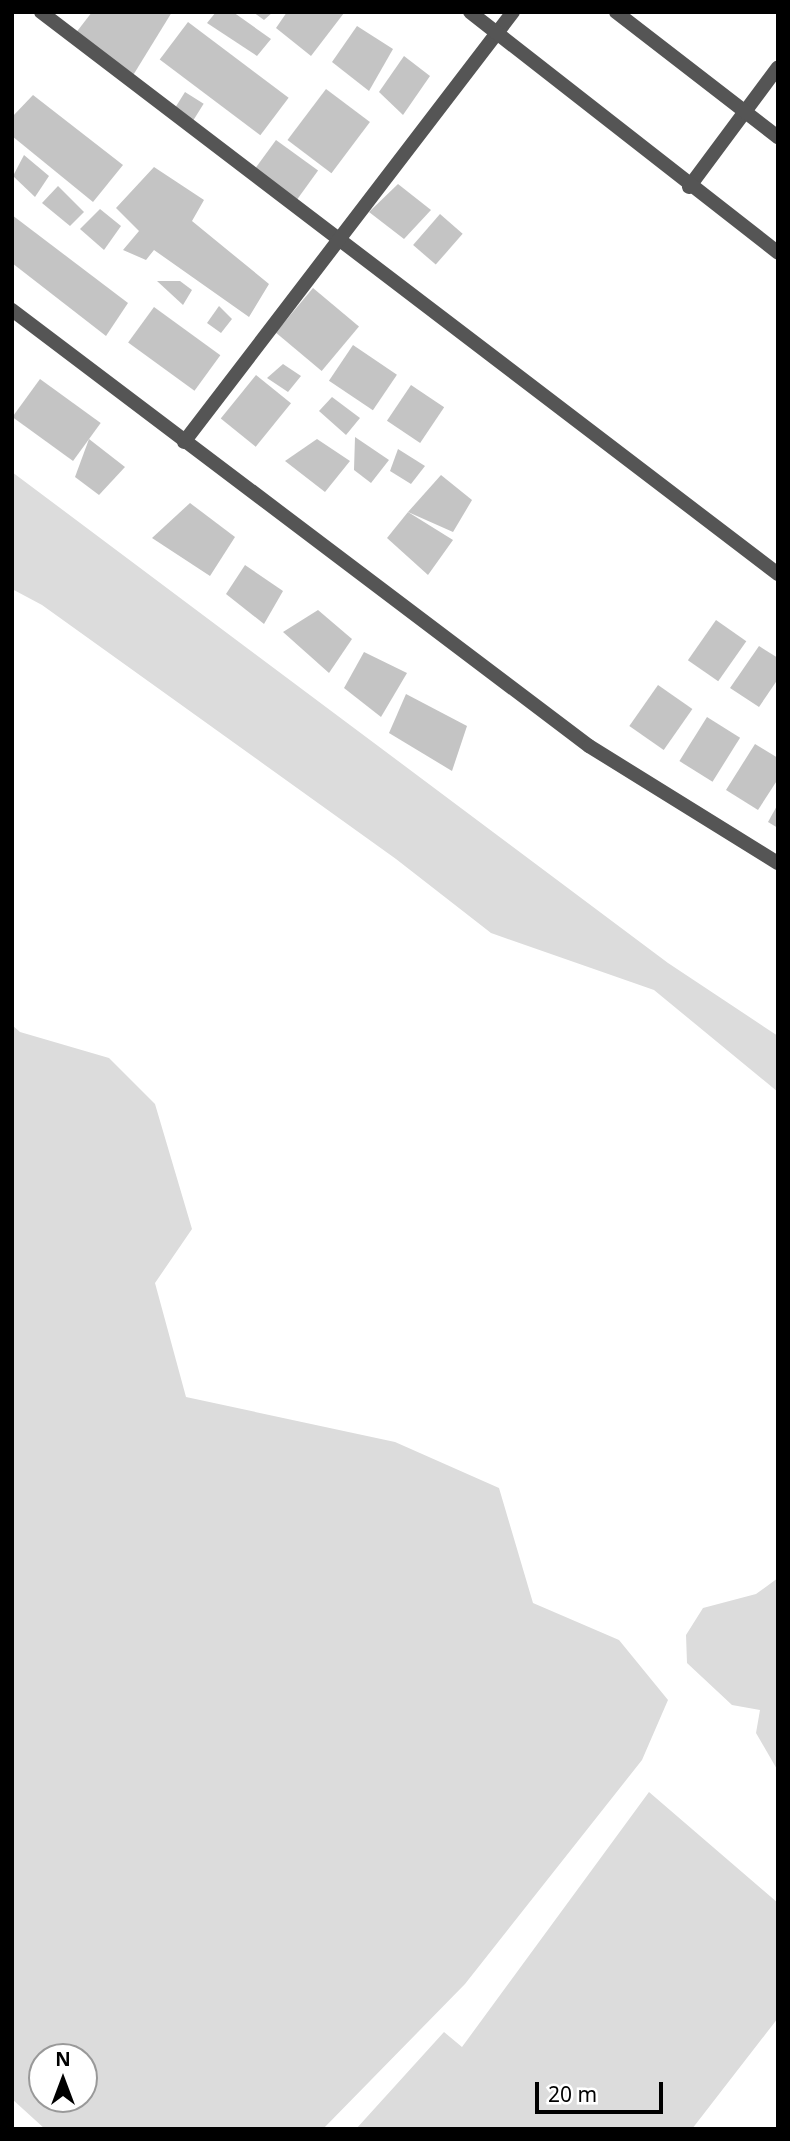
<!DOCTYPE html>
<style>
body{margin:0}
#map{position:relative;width:790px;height:2141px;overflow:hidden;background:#fff;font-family:"Noto Sans",sans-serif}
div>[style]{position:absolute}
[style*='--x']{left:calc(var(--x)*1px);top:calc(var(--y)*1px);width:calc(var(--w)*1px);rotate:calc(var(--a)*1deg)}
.green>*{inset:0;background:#dcdcdc}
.building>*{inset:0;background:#c4c4c4;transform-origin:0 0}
.minor>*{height:14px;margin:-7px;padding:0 7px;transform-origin:7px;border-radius:7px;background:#555}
.tertiary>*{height:14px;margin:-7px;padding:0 7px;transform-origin:7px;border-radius:7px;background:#555}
span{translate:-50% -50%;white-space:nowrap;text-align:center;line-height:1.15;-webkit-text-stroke:6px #fff;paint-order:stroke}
.frame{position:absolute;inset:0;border:14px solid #000;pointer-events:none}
.north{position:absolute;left:28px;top:2043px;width:70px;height:70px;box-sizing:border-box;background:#fff;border:2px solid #999;border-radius:50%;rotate:0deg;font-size:19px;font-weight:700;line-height:28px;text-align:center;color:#000}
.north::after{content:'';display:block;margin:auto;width:24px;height:32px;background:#000;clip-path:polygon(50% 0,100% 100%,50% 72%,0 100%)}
.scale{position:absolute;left:535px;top:2082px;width:128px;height:32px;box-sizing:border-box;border:4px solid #000;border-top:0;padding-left:9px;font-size:21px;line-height:24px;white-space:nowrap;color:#000;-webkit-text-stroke:5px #fff;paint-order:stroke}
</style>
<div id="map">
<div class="green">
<div style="clip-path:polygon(12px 472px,668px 963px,778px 1036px,778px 1092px,654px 990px,491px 933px,396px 859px,42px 605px,12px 589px)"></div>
<div style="clip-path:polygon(evenodd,12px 1025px,20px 1032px,109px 1058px,155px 1104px,192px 1229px,155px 1283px,186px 1397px,395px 1442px,499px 1488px,533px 1603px,619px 1640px,668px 1700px,642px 1760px,465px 1984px,323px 2129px,45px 2129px,12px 2099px,12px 1025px,42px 2057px,84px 2057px,84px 2099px,42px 2099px,42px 2057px)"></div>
<div style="clip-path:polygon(778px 1578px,778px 1771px,756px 1733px,760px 1710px,732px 1705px,687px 1663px,686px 1635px,703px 1608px,756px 1594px)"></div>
<div style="clip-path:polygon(649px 1792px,778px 1903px,778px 2018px,692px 2129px,356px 2129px,444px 2032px,462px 2047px)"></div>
</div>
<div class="building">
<div style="clip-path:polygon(92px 12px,172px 12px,132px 77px,75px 34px)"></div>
<div style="clip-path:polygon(216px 12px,233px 12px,271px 39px,257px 56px,207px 23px)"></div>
<div style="clip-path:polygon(253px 12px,273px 12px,264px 20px)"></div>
<div style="clip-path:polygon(287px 12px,342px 12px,344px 13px,311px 56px,276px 28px)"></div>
<div style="left:188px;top:22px;width:126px;height:47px;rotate:37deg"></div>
<div style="clip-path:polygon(357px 26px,393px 49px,369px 91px,332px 62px)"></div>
<div style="clip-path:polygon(404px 56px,430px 76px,403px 115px,379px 92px)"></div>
<div style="left:326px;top:89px;width:55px;height:64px;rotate:37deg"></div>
<div style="left:185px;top:92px;width:22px;height:23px;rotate:32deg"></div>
<div style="clip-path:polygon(33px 95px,123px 165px,93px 202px,12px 136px,12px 117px)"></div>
<div style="left:276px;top:140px;width:52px;height:36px;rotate:36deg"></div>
<div style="clip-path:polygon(24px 155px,49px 176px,35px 197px,13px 176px)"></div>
<div style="clip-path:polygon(154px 167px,204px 200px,192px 221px,269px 284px,249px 317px,154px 250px,146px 260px,123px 250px,139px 231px,116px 208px)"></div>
<div style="clip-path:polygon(398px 184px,431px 210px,404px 239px,369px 212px)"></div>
<div style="clip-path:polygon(58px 186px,84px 212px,70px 226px,42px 203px)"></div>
<div style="clip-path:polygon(100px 209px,121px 226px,104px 250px,80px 229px)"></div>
<div style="left:440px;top:214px;width:30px;height:41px;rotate:41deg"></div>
<div style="clip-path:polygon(12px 215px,128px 303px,106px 336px,12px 263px)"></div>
<div style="clip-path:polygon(157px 281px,180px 281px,192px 290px,183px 305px)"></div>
<div style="left:313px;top:288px;width:60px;height:58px;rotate:40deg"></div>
<div style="clip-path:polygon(219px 306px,232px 319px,221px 333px,207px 323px)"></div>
<div style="left:154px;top:307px;width:82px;height:44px;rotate:36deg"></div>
<div style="left:353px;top:345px;width:53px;height:43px;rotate:34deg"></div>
<div style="clip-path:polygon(283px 364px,301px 376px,288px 392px,267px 378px)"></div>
<div style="left:256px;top:375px;width:45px;height:56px;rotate:39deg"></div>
<div style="left:40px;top:379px;width:75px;height:47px;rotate:36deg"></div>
<div style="left:411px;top:385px;width:40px;height:43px;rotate:34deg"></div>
<div style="clip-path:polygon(332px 397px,360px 418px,346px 435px,319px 411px)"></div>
<div style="clip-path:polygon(355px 437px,389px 460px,371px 483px,354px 470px)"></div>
<div style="clip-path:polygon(89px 439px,125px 467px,99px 495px,75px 477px)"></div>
<div style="clip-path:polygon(317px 439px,350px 461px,325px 492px,285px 461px)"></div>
<div style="clip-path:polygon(398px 449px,425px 466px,411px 484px,390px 471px)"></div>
<div style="clip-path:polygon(441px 475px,472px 500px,453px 532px,408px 512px)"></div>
<div style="clip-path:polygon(190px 503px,235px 537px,210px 576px,152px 538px)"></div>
<div style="clip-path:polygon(408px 512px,453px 540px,428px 575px,387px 538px)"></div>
<div style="clip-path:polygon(245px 565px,283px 591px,264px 624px,226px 594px)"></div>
<div style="clip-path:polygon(318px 610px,352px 639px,329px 673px,283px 632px)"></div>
<div style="left:716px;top:620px;width:37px;height:49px;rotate:35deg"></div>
<div style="clip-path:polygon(759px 646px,778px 658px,778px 679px,759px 707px,730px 688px)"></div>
<div style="clip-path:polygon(364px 652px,407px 673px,381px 717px,344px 688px)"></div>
<div style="left:658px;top:685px;width:42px;height:50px;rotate:35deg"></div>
<div style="clip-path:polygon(406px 694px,467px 726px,452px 771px,389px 733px)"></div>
<div style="left:707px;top:717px;width:39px;height:52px;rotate:32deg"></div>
<div style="clip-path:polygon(755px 744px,778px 758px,778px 779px,758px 810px,726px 790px)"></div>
<div style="clip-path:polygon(778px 804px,778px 828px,768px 822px)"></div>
</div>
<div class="minor">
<div style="--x:41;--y:12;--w:927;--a:37.33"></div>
<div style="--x:689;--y:187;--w:149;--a:-53.4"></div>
<div style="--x:12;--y:310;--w:723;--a:37.08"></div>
<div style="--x:589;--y:746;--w:222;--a:31.8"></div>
<div style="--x:184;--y:442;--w:541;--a:-52.58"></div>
</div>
<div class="tertiary">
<div style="--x:470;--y:12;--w:391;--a:38"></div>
<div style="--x:616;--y:12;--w:205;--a:37.7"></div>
</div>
<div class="frame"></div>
<div class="north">N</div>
<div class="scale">20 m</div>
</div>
